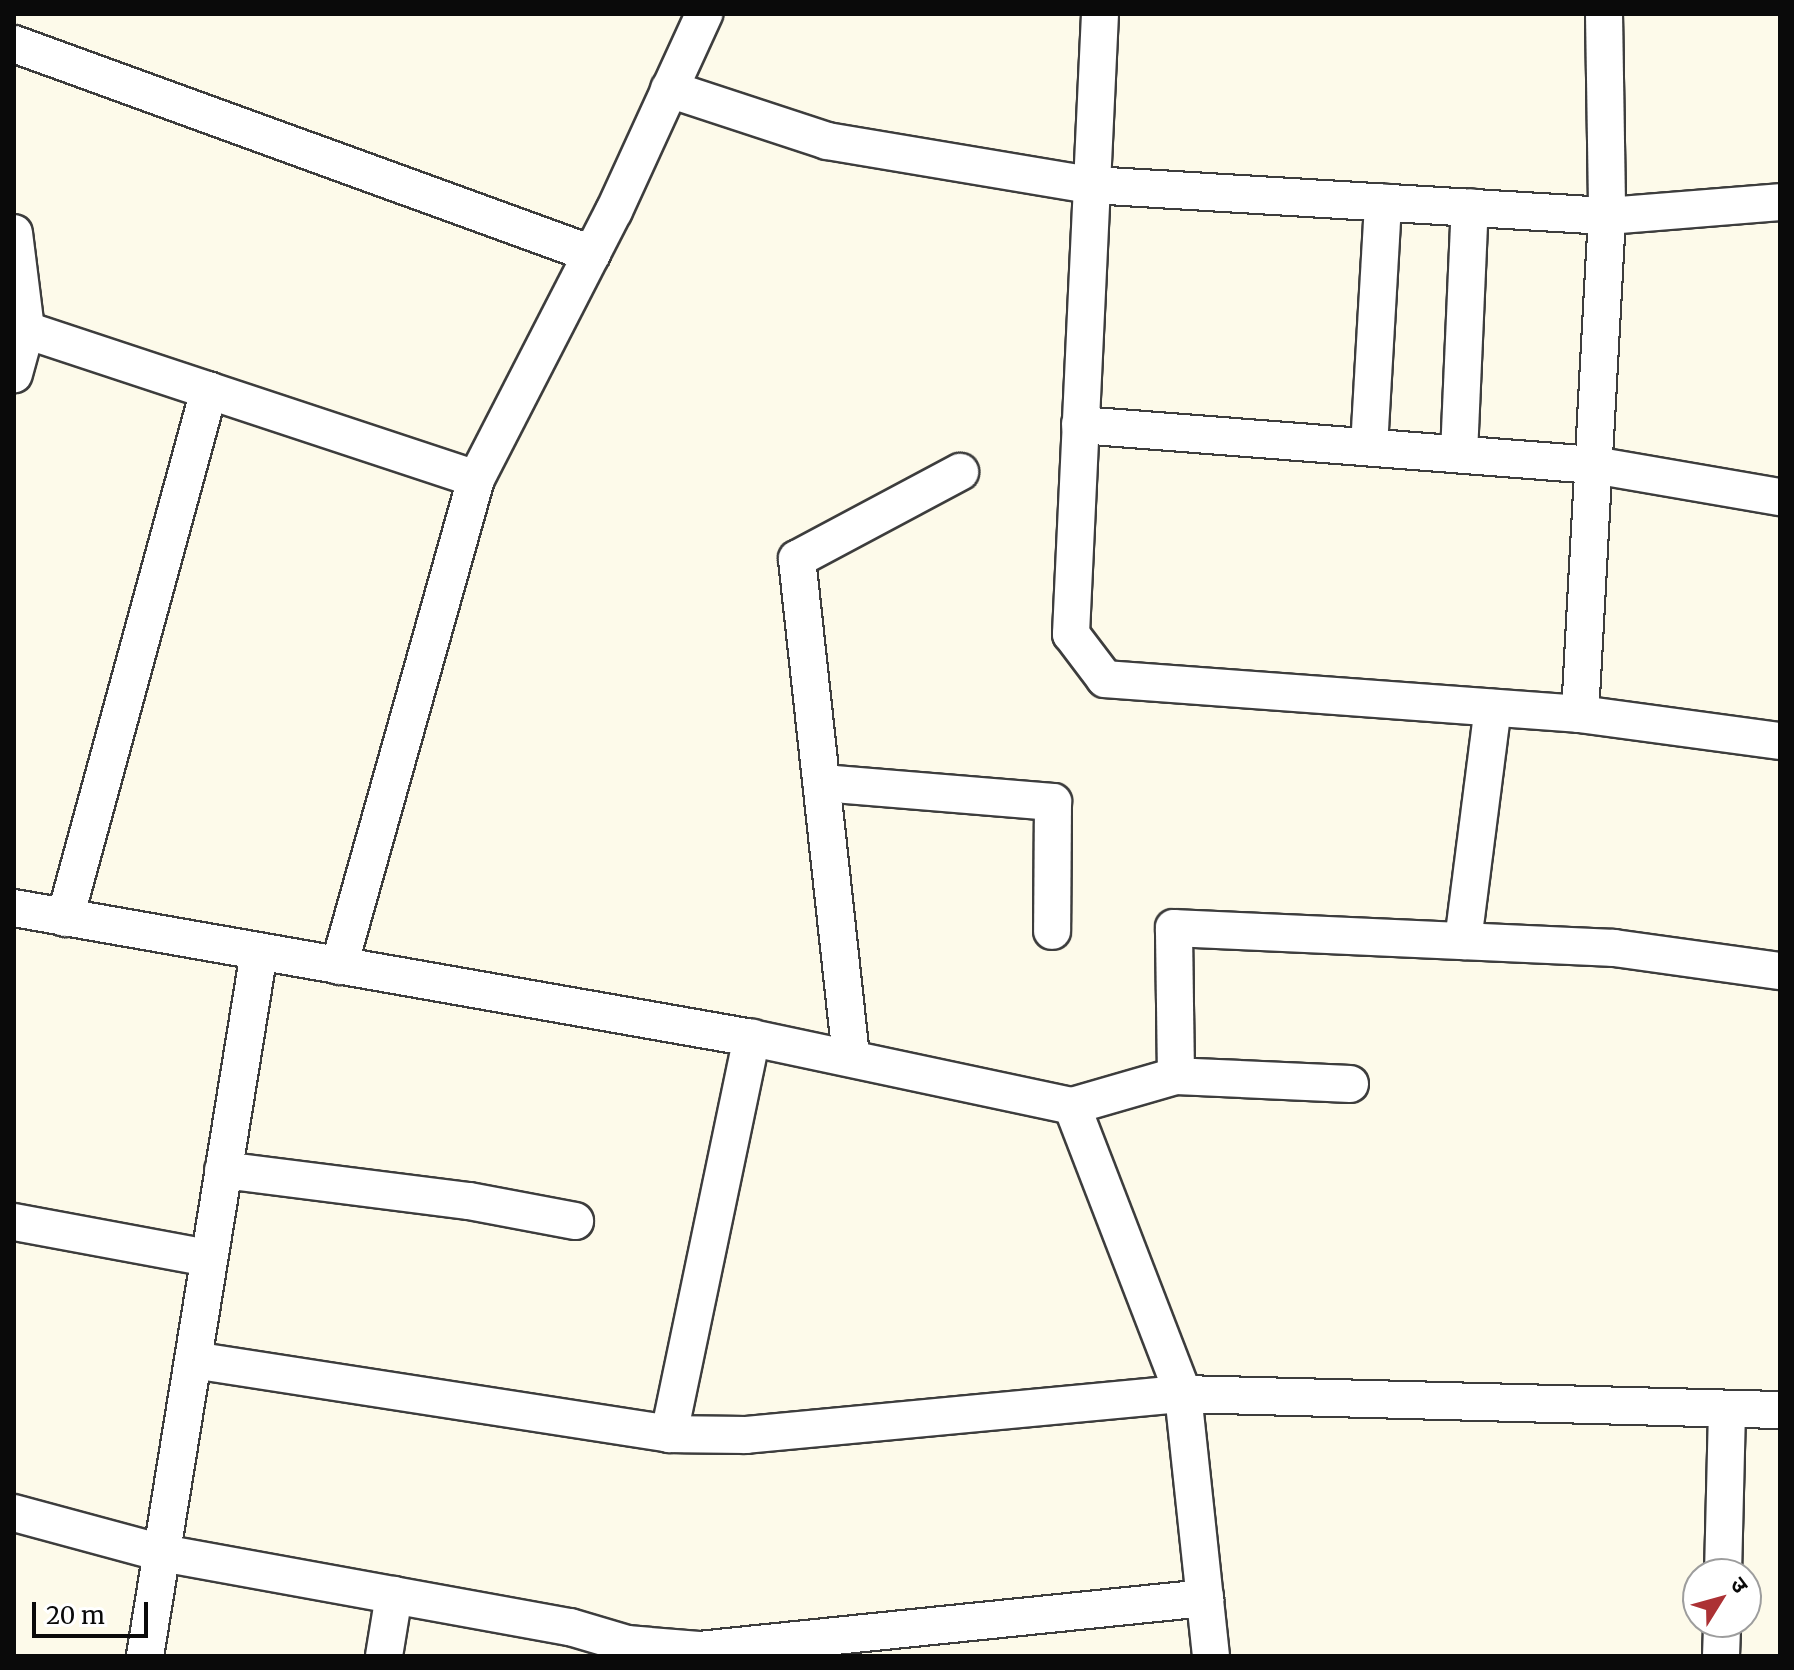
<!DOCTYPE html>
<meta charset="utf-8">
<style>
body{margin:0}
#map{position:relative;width:1794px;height:1670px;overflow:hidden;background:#fdfaea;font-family:Merriweather,"Noto Sans Devanagari",serif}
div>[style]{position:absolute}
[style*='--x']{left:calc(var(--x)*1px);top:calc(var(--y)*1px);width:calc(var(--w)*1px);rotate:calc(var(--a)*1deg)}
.roads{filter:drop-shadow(2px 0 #3d3d3d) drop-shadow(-2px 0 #3d3d3d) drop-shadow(0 2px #3d3d3d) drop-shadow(0 -2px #3d3d3d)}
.minor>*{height:36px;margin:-18px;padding:0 18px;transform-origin:18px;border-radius:18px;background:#fff}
span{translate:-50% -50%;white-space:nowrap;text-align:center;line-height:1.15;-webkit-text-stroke:8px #fff;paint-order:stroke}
.frame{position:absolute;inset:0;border:16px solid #0a0a0a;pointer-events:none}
.north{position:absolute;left:1682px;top:1558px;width:80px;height:80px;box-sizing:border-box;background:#fff;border:2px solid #9d9d9d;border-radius:50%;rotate:53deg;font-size:22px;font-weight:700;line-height:32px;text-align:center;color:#0a0a0a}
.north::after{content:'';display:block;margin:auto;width:28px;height:36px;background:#ac3134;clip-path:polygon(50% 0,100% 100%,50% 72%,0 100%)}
.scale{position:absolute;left:32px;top:1602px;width:116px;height:36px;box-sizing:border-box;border:4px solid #0a0a0a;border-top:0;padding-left:10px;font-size:24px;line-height:28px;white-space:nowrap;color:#0a0a0a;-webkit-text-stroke:6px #fff;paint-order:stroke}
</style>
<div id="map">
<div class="roads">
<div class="minor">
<div style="--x:1100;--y:14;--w:621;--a:92.68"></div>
<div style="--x:1071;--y:634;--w:56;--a:52.9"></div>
<div style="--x:1105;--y:679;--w:476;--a:4.2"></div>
<div style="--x:1580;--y:714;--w:202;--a:7.7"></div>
<div style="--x:1604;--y:14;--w:202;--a:89.1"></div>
<div style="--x:1607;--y:216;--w:174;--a:-4.6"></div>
<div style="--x:14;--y:44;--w:615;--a:19.97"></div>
<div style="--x:669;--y:89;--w:166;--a:18.2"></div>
<div style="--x:827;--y:141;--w:268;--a:9.5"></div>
<div style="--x:1091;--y:185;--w:517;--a:3.44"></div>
<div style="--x:1607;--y:216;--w:499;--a:93.1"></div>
<div style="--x:14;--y:233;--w:98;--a:82.9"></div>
<div style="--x:26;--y:330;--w:46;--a:105.3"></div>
<div style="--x:26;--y:330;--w:474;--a:18.3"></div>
<div style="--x:1080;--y:425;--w:516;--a:4.45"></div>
<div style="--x:1594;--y:465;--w:189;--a:9.8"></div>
<div style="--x:1369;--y:447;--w:245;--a:-86.7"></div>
<div style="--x:1459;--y:454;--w:247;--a:-87.5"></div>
<div style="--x:822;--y:783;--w:232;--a:4.7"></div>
<div style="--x:1053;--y:802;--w:129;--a:90.4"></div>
<div style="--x:14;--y:908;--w:749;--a:9.99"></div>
<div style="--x:752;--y:1038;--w:327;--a:12"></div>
<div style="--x:1072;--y:1106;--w:108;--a:-16.1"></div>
<div style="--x:65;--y:918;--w:547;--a:-74.74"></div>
<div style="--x:1463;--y:941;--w:235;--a:-82.7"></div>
<div style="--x:339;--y:966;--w:506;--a:-74.29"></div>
<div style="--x:476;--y:479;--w:301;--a:-62.8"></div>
<div style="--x:614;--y:211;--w:217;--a:-65.4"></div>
<div style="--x:851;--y:1057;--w:501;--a:-96.19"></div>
<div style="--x:797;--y:559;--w:185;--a:-28.1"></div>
<div style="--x:1350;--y:1084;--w:174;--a:-177.4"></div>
<div style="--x:1176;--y:1076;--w:148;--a:-90.8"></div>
<div style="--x:1174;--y:928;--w:440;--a:2.6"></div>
<div style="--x:1614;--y:948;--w:168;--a:7.9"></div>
<div style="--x:1072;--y:1106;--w:309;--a:68.9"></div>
<div style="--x:1183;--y:1394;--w:597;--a:1.54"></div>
<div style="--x:223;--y:1170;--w:248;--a:7.2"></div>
<div style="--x:469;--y:1201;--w:108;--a:10.7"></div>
<div style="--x:14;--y:1222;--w:198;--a:10.5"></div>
<div style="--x:193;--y:1360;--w:482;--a:8.8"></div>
<div style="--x:669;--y:1434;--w:77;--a:0.7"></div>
<div style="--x:746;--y:1435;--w:439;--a:-5.4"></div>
<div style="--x:1183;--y:1394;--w:263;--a:83.9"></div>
<div style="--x:669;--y:1434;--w:405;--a:-78.2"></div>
<div style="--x:14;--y:1513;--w:153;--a:15.1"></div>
<div style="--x:162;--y:1553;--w:415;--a:10.3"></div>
<div style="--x:570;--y:1627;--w:59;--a:16.6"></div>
<div style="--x:627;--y:1644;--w:72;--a:4.8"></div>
<div style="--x:699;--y:1650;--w:509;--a:-5.87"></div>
<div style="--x:1723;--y:1574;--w:165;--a:-88.6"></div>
<div style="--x:145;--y:1656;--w:713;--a:-80.8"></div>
<div style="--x:384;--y:1656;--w:62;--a:-80.7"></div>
<div style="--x:1721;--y:1656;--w:34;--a:-88"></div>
</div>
</div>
<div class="frame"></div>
<div class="north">उ</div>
<div class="scale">20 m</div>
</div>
